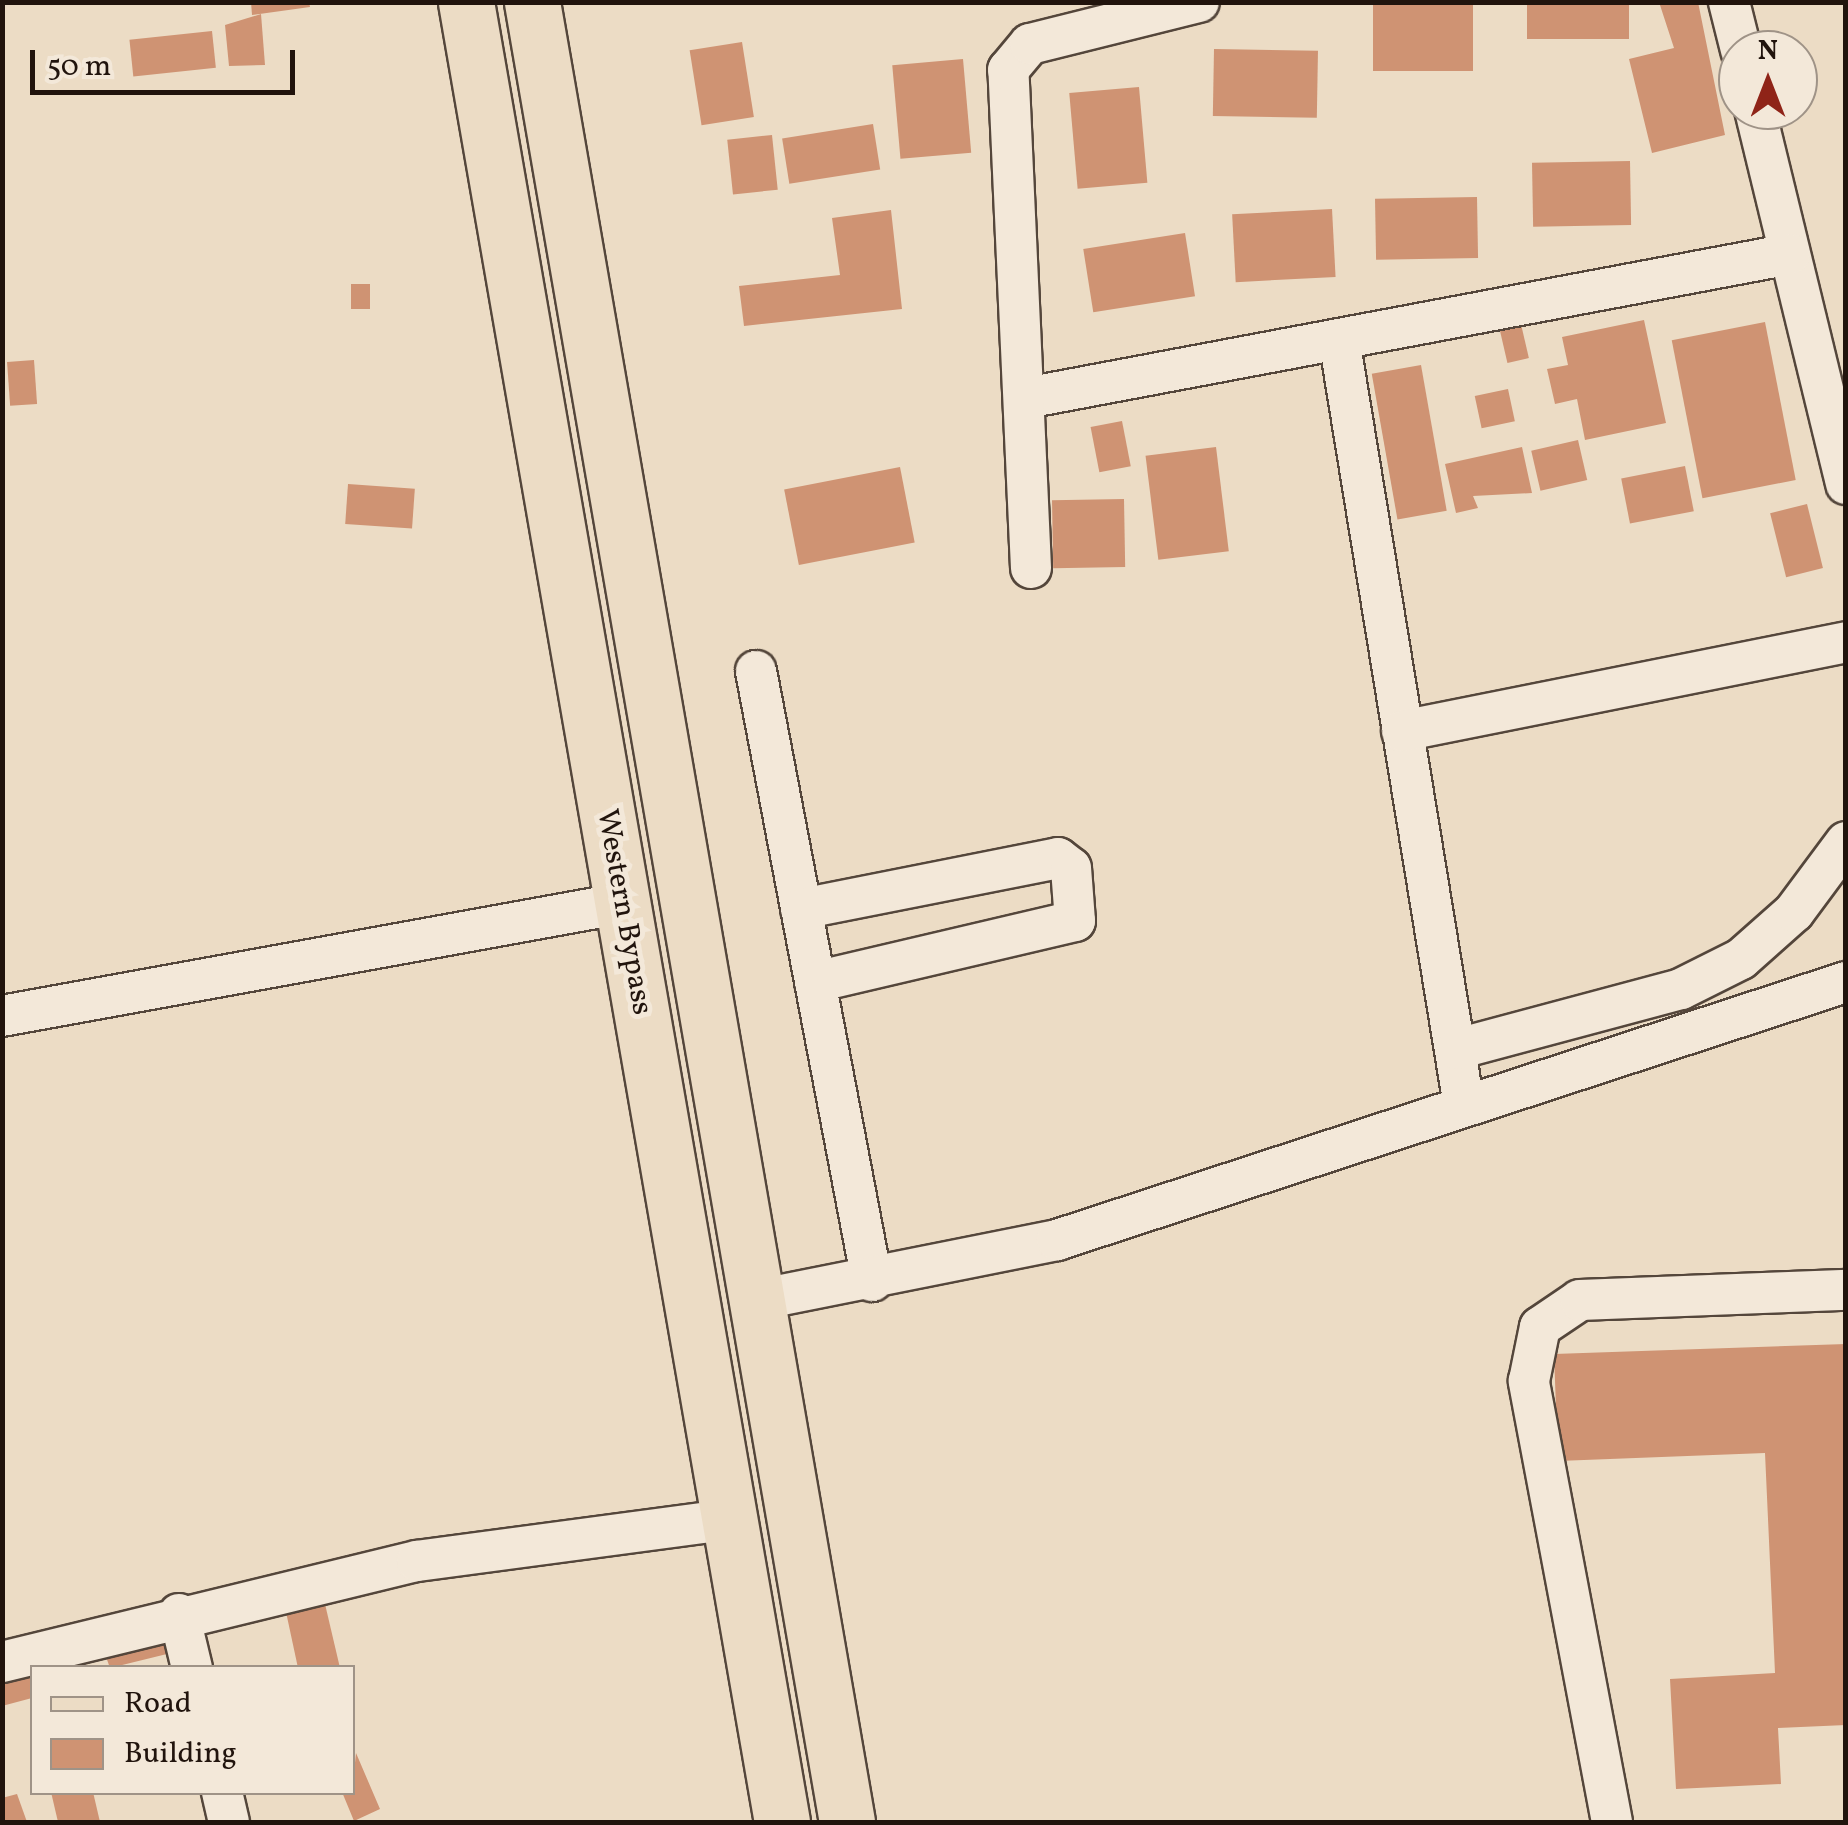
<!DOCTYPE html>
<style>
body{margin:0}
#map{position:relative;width:1848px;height:1825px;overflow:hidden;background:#ecdcc5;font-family:Vollkorn,serif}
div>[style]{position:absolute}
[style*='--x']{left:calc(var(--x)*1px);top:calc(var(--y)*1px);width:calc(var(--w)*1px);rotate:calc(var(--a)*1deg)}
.building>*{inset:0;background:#cf9373;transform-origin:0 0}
.roads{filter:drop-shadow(2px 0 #54463b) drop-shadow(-2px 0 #54463b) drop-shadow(0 2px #54463b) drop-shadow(0 -2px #54463b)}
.street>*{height:40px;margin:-20px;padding:0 20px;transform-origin:20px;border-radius:20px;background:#f3e8d9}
.primary>*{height:55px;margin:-27.5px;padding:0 27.5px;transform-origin:27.5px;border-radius:27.5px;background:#ecdcc5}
span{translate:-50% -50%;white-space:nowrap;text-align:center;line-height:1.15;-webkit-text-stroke:10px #f3e8d9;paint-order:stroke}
.street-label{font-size:30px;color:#21140d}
.frame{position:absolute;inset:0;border:5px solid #21140d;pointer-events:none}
.legend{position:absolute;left:30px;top:1665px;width:325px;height:130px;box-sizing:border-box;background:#f3e8d9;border:2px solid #9f9387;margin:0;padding:12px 18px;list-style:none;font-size:30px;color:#21140d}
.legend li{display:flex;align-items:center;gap:20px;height:50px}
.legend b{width:50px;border:2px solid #9f9387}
.north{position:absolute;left:1718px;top:30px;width:100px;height:100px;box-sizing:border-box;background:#f3e8d9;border:2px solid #9f9387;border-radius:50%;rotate:0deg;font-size:28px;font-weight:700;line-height:40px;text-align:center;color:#21140d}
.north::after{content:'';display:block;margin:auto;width:35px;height:45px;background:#8f2418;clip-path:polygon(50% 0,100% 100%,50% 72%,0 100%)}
.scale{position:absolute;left:30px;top:50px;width:265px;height:45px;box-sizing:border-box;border:5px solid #21140d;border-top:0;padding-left:12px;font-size:30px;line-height:35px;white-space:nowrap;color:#21140d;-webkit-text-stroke:8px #f3e8d9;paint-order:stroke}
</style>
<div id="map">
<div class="building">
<div style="clip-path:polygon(251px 2px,309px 2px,310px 7px,252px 15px)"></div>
<div style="left:1373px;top:2px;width:100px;height:69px"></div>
<div style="left:1527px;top:2px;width:102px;height:37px"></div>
<div style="clip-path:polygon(1659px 2px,1698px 2px,1725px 135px,1652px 153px,1629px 59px,1674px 48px)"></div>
<div style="clip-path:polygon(261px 14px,265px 65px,229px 66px,225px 25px)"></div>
<div style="left:212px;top:31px;width:37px;height:83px;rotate:84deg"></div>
<div style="left:742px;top:42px;width:76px;height:53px;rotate:81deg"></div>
<div style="left:1214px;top:49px;width:104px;height:67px;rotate:1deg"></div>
<div style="left:963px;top:59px;width:94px;height:71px;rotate:85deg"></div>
<div style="left:1139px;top:87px;width:96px;height:70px;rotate:85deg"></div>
<div style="left:873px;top:124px;width:46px;height:92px;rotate:81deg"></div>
<div style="left:772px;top:135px;width:55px;height:45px;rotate:84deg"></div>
<div style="left:1630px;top:161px;width:64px;height:98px;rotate:89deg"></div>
<div style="left:1477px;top:197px;width:61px;height:102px;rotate:89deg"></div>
<div style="left:1332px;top:209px;width:68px;height:100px;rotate:87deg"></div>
<div style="clip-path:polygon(891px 210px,902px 309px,744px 326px,739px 286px,840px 275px,832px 218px)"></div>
<div style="left:1185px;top:233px;width:64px;height:103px;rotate:81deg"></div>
<div style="left:351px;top:284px;width:19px;height:25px"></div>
<div style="clip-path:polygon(1644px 320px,1666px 423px,1585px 440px,1577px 399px,1555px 404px,1547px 369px,1568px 365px,1562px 337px)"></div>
<div style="left:1765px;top:322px;width:161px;height:95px;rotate:79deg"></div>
<div style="left:1521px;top:324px;width:35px;height:22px;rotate:77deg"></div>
<div style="left:34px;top:360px;width:44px;height:27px;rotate:86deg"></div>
<div style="left:1421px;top:365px;width:148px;height:50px;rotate:80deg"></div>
<div style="left:1508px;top:389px;width:33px;height:34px;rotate:78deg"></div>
<div style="left:1122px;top:421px;width:46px;height:32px;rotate:79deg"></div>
<div style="left:1578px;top:440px;width:41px;height:48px;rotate:77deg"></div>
<div style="left:1216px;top:447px;width:105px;height:71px;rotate:83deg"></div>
<div style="clip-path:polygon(1522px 447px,1532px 493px,1473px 496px,1478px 508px,1456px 513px,1445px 464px)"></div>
<div style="left:1685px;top:466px;width:46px;height:65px;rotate:79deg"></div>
<div style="left:900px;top:467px;width:77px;height:118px;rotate:79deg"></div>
<div style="left:348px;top:484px;width:67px;height:40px;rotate:4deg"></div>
<div style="left:1124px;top:499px;width:68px;height:72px;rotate:89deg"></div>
<div style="left:1807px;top:504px;width:66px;height:38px;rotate:76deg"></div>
<div style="clip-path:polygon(1846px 1344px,1846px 1725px,1778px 1728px,1781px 1784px,1676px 1789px,1670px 1679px,1775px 1673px,1765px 1453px,1558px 1461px,1554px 1354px)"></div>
<div style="clip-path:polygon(325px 1604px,340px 1668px,298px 1668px,286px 1612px)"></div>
<div style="clip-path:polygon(164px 1632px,171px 1653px,110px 1668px,104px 1651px)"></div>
<div style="clip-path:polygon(32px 1668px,32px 1698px,2px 1706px,2px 1677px)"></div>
<div style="clip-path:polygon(356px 1753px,380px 1809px,354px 1821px,342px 1792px,352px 1792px)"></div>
<div style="clip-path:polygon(51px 1792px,93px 1792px,100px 1822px,58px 1822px)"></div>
<div style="clip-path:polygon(17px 1794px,27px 1822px,2px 1822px,2px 1798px)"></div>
</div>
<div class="roads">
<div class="street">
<div style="--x:1729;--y:2;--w:49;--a:76"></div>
<div style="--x:1755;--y:110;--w:385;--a:76.3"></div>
<div style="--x:1339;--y:339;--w:777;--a:80.74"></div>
<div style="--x:1026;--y:398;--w:777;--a:-10.67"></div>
<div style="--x:1031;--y:568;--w:499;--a:-92.6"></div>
<div style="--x:1008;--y:70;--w:34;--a:-50"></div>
<div style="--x:1030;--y:44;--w:174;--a:-14"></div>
<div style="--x:756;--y:671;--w:621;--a:79.23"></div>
<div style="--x:1402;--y:731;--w:453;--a:-11.3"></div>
<div style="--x:801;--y:909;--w:262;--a:-11.2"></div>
<div style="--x:1058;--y:858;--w:16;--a:38"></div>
<div style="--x:1071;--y:868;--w:53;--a:85.7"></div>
<div style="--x:1075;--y:921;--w:267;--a:166.8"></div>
<div style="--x:2;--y:1016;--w:631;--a:-10.31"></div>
<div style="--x:1457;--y:1049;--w:232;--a:-15"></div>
<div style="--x:1681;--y:989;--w:67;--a:-26.6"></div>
<div style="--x:1741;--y:959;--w:71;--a:-41.6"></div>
<div style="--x:1794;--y:912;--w:87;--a:-53.4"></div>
<div style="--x:757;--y:1300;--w:306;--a:-11.3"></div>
<div style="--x:1057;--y:1240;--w:830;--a:-18.11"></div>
<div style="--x:179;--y:1614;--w:56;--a:76.5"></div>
<div style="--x:2;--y:1662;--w:427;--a:-13.7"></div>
<div style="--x:417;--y:1561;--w:316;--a:-7.6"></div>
<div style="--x:222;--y:1792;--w:31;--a:77"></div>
<div style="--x:1612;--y:1822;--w:449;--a:-100.7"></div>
<div style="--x:1529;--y:1381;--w:55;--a:-78.5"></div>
<div style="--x:1540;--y:1327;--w:48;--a:-34"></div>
<div style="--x:1580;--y:1300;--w:266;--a:-2.2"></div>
</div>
<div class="primary">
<div style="--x:466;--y:2;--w:1847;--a:80.15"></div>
<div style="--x:532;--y:2;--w:1847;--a:80.18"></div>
</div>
</div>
<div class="street-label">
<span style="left:624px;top:912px;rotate:80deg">Western Bypass</span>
</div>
<div class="frame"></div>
<ul class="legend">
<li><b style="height:12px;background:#ecdcc5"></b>Road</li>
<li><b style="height:28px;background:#cf9373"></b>Building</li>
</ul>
<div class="north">N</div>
<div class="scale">50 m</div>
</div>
